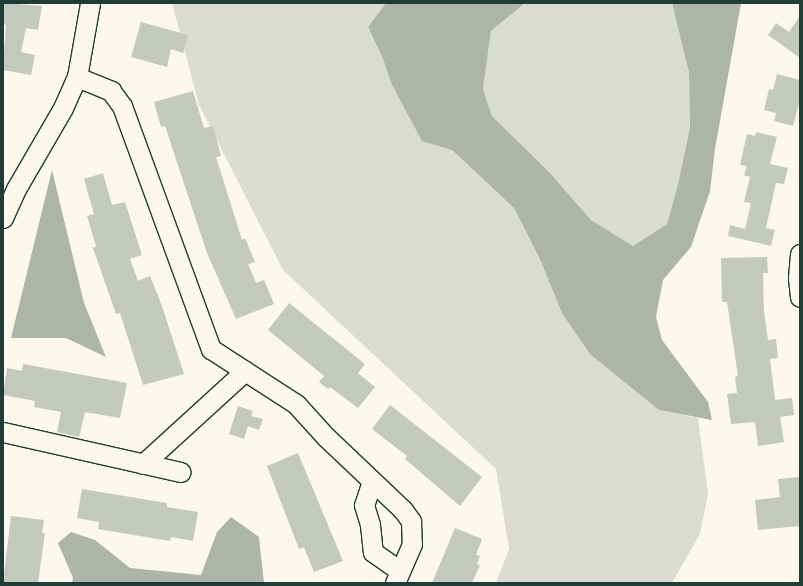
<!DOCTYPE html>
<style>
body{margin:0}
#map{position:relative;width:803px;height:586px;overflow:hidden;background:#fbf7ec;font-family:"Playpen Sans",sans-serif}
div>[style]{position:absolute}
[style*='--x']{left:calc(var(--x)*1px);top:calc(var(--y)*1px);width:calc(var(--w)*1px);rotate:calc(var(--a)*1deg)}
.green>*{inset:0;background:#dbdcd1}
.water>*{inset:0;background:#adb4aa}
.building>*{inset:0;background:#c4c9be}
.roads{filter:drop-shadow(1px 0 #1f3d34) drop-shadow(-1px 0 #1f3d34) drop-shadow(0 1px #1f3d34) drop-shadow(0 -1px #1f3d34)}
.minor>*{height:19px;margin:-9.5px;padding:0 9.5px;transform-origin:9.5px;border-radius:9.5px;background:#fbf7ec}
span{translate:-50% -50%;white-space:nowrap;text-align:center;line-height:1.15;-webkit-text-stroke:3px #fbf7ec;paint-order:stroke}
.frame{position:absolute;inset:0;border:4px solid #1f3d34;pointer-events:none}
</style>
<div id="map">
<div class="green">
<div style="clip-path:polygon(172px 3px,386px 3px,368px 28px,383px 59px,392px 85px,422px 140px,452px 150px,514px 208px,540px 259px,659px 410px,698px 418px,708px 494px,700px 534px,672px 583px,496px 583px,509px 549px,496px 469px,283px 270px,199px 105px)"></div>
<div style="clip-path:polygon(525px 3px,672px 3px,689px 73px,690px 126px,678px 184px,667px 224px,633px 246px,591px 220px,550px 173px,492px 116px,483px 89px,491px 31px)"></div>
</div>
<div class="water">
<div style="clip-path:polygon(386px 3px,525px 3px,491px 31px,483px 89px,492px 116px,550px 173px,591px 220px,633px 246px,667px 224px,678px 184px,690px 127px,689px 73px,672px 3px,741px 3px,715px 149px,710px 191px,691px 247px,663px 280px,656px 317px,662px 340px,708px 402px,712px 420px,659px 410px,590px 354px,562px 313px,540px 259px,514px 208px,452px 150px,422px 141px,392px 85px,383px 59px,368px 27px)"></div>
<div style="clip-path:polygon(52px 170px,84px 303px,106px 357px,66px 338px,11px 338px)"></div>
<div style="clip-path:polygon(231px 517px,259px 537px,264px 583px,72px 583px,73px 578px,58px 543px,71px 532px,95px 540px,130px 568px,201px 575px,217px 532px)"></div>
</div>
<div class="building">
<div style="clip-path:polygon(3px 3px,42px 6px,38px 30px,26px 28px,21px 52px,35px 55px,31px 75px,3px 70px,6px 25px,3px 24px)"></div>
<div style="clip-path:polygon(800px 16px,800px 58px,768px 35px,776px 23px,789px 32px)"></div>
<div style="clip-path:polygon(141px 22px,188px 35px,183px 53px,171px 49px,167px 67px,131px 57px)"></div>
<div style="clip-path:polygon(777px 74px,800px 80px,800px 100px,793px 126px,774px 121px,776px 113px,764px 110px,769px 89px,773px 90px)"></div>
<div style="clip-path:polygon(193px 91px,204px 128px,213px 126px,221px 156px,216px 157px,242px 240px,245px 238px,255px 262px,248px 264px,256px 283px,264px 280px,274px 304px,236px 319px,207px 253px,165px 126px,161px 127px,154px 102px)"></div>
<div style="clip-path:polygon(756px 132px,777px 137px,770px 164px,788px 168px,784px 184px,776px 183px,766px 228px,775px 230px,771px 246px,728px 236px,730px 225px,745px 229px,751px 203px,744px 202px,750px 177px,744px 175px,747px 166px,740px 165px,747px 134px,755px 136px)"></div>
<div style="clip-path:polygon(103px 173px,112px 205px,125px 202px,142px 255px,130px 259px,138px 281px,150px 276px,162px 306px,184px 374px,143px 385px,120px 313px,116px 314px,93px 248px,96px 246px,87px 216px,94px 214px,84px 179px)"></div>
<div style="clip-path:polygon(767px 257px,768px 273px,763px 273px,764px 312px,768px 340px,776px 339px,778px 358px,770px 359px,775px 400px,792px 398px,794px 415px,780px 417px,784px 442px,758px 446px,755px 422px,731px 424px,727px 394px,737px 393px,735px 377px,738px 376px,727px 302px,722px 302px,721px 258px)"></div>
<div style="clip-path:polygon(289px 303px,365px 364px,358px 373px,375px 387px,358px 408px,330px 387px,328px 389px,319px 382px,324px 376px,268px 330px)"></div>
<div style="clip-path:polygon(23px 364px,127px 383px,120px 418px,85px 412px,79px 437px,57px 432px,61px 412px,34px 407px,35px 401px,3px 395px,7px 368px,22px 371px)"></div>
<div style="clip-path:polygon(390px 405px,482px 477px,460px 506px,405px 459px,407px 456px,372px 429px)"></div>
<div style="clip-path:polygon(238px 406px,253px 411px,251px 416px,263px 419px,259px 430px,248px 426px,244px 439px,229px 434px)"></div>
<div style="clip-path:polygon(298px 453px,343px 561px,314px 572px,304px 547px,299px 549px,267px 466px)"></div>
<div style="clip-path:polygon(800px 477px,800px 526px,758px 530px,755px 500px,780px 497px,778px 479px)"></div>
<div style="clip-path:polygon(82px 489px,167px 503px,167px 507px,198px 512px,193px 541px,171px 537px,170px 541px,98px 529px,99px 522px,77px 518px)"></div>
<div style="clip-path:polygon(11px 516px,44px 520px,42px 533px,45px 533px,38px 583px,3px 583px)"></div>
<div style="clip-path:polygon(455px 528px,482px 539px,476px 555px,480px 556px,477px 564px,480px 565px,472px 583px,432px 583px)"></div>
</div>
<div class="roads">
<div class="minor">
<div style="--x:77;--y:77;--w:37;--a:22"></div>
<div style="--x:111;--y:91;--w:19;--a:54"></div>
<div style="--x:122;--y:106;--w:259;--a:69.9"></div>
<div style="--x:211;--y:349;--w:101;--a:32.9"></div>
<div style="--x:296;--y:404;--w:45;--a:47.7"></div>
<div style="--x:326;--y:437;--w:106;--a:43.5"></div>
<div style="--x:403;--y:510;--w:14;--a:54"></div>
<div style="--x:411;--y:521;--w:23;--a:88"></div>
<div style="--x:412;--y:544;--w:43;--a:113.6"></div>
<div style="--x:3;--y:218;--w:32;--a:-66"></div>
<div style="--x:16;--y:189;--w:94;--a:-59.9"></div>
<div style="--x:63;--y:108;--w:34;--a:-66"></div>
<div style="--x:77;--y:77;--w:75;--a:-80"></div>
<div style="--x:800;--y:254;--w:24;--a:95"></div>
<div style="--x:798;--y:278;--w:19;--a:84"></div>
<div style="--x:3;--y:432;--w:182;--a:12.7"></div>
<div style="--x:143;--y:464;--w:138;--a:-42.4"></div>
<div style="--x:372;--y:481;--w:25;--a:108"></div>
<div style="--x:364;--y:505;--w:21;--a:73"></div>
<div style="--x:370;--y:525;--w:27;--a:84"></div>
<div style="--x:373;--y:552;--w:33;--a:35"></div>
</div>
</div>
<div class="frame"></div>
</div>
